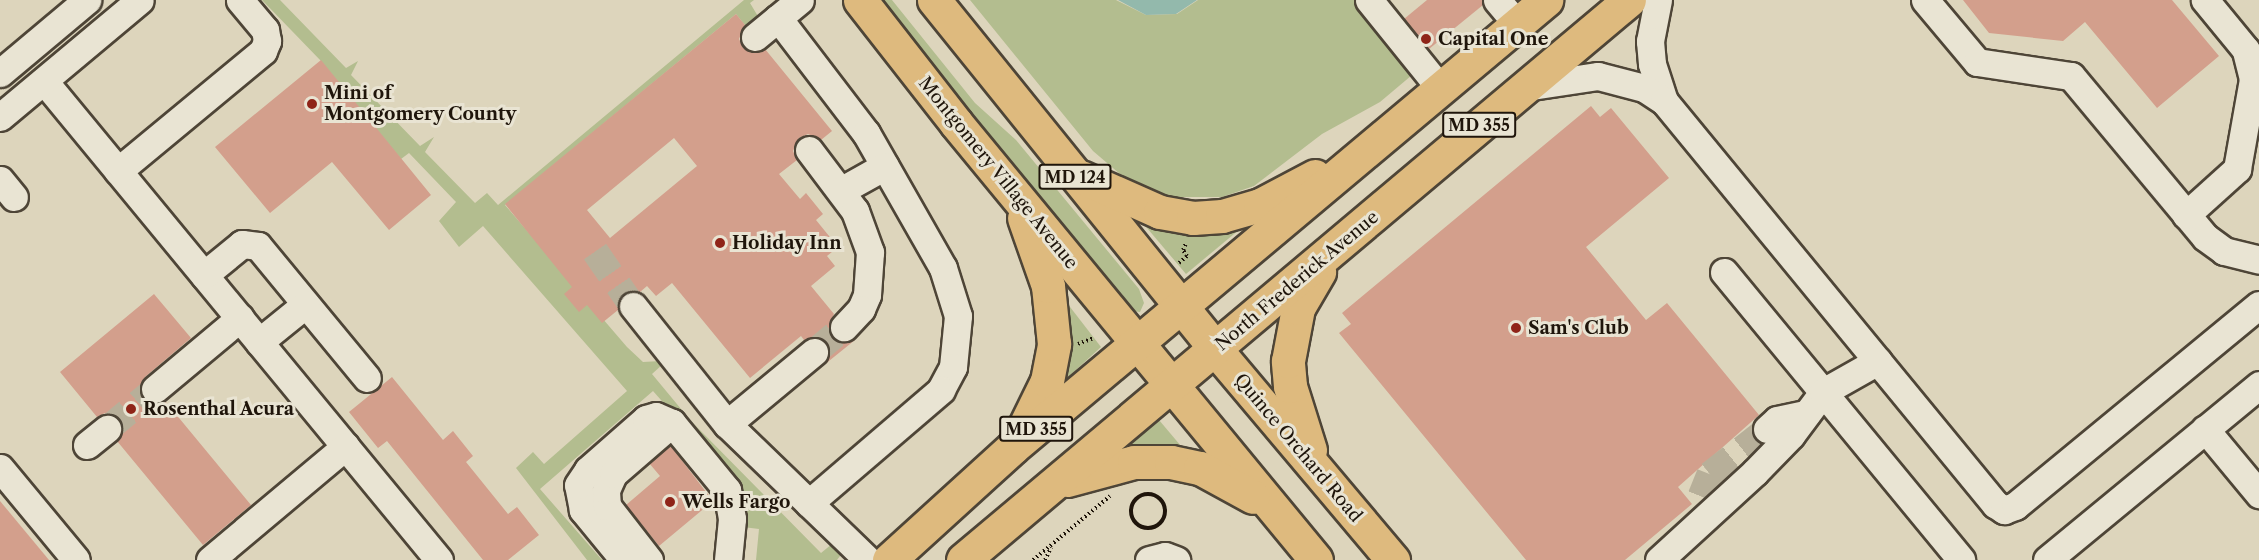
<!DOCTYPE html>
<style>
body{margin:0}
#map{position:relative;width:2259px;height:560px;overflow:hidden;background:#ddd5bc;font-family:"Libre Caslon Text",serif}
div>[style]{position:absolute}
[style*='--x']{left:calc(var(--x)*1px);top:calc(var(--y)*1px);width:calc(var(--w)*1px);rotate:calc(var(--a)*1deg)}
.green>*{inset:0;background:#b3bd8f}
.water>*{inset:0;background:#93b9ac}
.building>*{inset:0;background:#d39f8c}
.minor-tunnel>*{height:27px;margin-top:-13.5px;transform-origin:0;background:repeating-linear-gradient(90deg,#b7af99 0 27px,transparent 0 41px)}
.path>*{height:4px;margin-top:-2px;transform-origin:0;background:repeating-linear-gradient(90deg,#1f150b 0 1.5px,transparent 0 4.5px)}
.path>.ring{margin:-2px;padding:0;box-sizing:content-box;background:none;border:4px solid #1f150b;border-radius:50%}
.roads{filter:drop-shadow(2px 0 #4e4537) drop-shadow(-2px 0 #4e4537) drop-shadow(0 2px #4e4537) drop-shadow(0 -2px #4e4537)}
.minor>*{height:27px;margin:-13.5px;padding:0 13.5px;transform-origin:13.5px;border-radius:13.5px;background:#e9e4d3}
.major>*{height:33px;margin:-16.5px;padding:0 16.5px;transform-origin:16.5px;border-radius:16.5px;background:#deba7e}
.dots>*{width:16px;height:16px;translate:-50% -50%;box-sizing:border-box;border:3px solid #e9e4d3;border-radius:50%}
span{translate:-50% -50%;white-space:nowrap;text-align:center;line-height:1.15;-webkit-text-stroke:6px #e9e4d3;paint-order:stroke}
.shield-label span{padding:2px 4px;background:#e9e4d3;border:2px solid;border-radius:4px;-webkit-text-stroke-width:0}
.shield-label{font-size:16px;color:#1f150b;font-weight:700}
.poi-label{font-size:18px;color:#1f150b;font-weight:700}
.left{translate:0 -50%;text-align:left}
.street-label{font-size:18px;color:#1f150b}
</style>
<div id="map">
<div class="green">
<div style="clip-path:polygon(262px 0,280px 0,346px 68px,358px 61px,351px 75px,420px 146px,434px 137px,425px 152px,475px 203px,487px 193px,498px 205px,744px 0,754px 0,750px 3px,759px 18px,748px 29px,736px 14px,505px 205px,627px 347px,643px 362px,661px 361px,663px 364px,652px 374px,691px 421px,821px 553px,832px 544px,843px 552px,837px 560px,756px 560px,759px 529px,743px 527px,684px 426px,653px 391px,540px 489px,602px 560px,587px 560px,516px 468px,533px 452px,544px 464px,627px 391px,483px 226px,459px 247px,439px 221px,456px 202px,409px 153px,401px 159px,321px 61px)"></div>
<div style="clip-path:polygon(877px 0,892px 0,975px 103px,1016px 140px,1139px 289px,1144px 303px,1140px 312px,1132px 311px,1111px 287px)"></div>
<div style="clip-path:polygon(970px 0,1116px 0,1146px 15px,1177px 14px,1198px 0,1362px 0,1418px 70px,1380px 102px,1322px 134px,1254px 186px,1222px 197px,1170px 197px,1127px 180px,1093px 151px)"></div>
<div style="clip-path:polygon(1136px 215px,1246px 224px,1186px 274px)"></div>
<div style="clip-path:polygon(1060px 294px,1101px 347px,1055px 389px)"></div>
<div style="clip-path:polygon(1159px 420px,1186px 452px,1121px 451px,1156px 421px)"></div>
</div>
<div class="water">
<div style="clip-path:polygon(1118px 0,1197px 0,1176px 14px,1146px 15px)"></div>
</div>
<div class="building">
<div style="clip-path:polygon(1427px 0,1482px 0,1483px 5px,1429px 49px,1404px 19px)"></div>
<div style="clip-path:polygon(1963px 0,2172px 0,2219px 56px,2157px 108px,2085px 22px,2063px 41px,1989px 33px)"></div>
<div style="clip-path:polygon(evenodd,736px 14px,745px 25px,739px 39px,743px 47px,757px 53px,765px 49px,832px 131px,821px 140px,808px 134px,799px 138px,793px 151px,797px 160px,779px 174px,800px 199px,806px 193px,823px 214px,816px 220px,838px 247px,827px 256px,835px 266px,811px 286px,834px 314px,829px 324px,833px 338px,841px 342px,855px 340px,824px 365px,829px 357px,826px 342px,819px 337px,804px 340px,801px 336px,750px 378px,672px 283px,656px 296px,647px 286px,640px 292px,624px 293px,618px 310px,602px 323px,587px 305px,579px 312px,564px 294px,572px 287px,505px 204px,736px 14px,674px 138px,697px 166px,610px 238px,587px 210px,674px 138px)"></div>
<div style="clip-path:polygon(321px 60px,431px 195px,389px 230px,332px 162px,270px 213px,215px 147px)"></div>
<div style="clip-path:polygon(1591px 106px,1600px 117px,1611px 108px,1669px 178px,1586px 247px,1646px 320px,1667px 303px,1759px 415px,1678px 487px,1692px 504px,1625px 560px,1526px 560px,1339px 333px,1351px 324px,1342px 313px)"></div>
<div style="clip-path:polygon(154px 294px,191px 338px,145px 377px,140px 392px,150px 404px,165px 401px,251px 505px,203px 545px,117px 441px,123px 427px,119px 419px,105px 413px,97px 417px,60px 372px)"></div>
<div style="clip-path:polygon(392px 377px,443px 440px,453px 431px,473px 456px,466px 462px,508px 514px,517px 507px,539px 535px,508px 560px,483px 560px,387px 441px,378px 448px,349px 412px)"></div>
<div style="clip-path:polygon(670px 445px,713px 501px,659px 546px,626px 505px,660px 476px,649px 463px)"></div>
<div style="clip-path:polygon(0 501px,49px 560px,0 560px)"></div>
</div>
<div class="minor-tunnel">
<div style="--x:595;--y:251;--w:67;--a:55.4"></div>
<div style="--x:814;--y:352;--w:39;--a:-40"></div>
<div style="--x:107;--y:429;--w:62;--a:-39.8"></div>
<div style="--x:1701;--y:496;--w:24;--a:-68"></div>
<div style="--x:1710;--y:474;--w:73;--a:-38.3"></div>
</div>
<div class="path">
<div style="--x:1179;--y:263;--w:11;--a:-41"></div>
<div style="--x:1187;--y:256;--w:7;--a:-124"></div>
<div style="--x:1183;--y:250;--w:8;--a:-67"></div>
<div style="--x:1078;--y:344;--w:17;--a:-21"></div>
<div class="ring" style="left:1131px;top:494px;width:30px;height:30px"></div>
<div style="--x:1033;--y:560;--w:100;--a:-39.7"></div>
<div style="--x:1045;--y:560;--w:14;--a:-65"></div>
</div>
<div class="roads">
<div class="minor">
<div style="--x:1369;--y:0;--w:113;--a:51.1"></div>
<div style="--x:1497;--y:0;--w:31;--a:50"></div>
<div style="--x:1658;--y:0;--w:42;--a:101"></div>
<div style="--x:1650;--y:41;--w:23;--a:85"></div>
<div style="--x:1652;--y:64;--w:39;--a:72"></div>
<div style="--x:1925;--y:0;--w:81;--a:50"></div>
<div style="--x:1977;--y:62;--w:95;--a:8.5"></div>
<div style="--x:2071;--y:76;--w:209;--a:50.2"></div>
<div style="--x:2205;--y:237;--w:24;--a:36"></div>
<div style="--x:2224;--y:251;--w:36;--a:14"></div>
<div style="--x:778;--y:18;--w:145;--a:52.6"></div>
<div style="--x:866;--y:133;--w:155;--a:60.3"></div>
<div style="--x:943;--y:268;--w:50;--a:72.6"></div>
<div style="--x:958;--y:316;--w:51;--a:95.6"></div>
<div style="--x:953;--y:367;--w:26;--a:118"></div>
<div style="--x:941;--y:390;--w:174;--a:139.4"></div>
<div style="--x:755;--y:37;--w:58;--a:-39.4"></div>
<div style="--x:0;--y:73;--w:114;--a:-40"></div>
<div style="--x:44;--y:81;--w:621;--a:50.49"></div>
<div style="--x:1525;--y:87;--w:74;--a:-8.6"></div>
<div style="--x:1598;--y:76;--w:48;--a:14.6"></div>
<div style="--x:1644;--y:88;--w:24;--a:33"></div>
<div style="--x:1664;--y:101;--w:522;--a:50.6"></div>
<div style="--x:1995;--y:504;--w:11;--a:34"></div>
<div style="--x:2004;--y:510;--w:12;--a:-20"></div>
<div style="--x:2015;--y:506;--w:316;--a:-39.5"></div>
<div style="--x:0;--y:117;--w:182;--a:-39.9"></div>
<div style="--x:809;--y:150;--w:76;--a:53"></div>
<div style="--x:855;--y:211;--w:44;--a:69.9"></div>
<div style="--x:870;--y:252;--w:43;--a:94"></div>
<div style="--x:867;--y:295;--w:15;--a:113"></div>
<div style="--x:861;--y:309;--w:25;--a:133"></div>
<div style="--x:118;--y:171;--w:188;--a:-39.6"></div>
<div style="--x:263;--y:51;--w:11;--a:-68"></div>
<div style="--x:267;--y:41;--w:11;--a:-100"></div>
<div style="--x:265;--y:30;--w:39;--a:-130"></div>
<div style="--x:0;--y:180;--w:22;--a:51"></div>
<div style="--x:842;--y:190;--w:49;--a:-29.2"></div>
<div style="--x:2186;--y:215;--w:69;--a:-42"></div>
<div style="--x:2237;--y:169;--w:91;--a:-79.9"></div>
<div style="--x:2253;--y:79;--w:30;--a:-104"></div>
<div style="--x:2246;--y:50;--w:65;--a:-129.4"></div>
<div style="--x:1724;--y:272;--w:373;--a:50.5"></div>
<div style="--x:204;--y:275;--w:49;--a:-39.2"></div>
<div style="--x:242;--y:244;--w:16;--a:7"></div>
<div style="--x:258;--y:246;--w:171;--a:50.5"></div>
<div style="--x:633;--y:306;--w:151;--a:51.5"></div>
<div style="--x:727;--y:424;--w:196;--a:44"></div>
<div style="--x:259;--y:342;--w:60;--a:-39"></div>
<div style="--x:155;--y:389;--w:111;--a:-39.9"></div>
<div style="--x:727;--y:424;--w:113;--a:-39.6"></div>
<div style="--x:1767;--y:429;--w:13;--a:-42"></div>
<div style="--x:1777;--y:420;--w:30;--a:-12"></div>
<div style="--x:2205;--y:429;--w:85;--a:50.3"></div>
<div style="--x:87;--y:445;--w:26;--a:-39"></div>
<div style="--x:0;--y:468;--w:119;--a:50.4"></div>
<div style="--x:210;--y:560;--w:177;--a:-40"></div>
<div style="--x:624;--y:560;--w:65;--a:-129.4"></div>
<div style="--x:583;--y:510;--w:25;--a:-101"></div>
<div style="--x:578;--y:485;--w:18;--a:-56"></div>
<div style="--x:588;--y:470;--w:77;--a:-41.3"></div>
<div style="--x:646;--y:419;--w:10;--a:-17"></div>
<div style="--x:656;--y:416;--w:17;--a:24"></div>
<div style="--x:672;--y:423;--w:87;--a:50.6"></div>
<div style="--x:727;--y:490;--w:29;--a:80"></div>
<div style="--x:732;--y:519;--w:41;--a:95.6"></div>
<div style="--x:649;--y:560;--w:68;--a:-127.9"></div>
<div style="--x:607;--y:506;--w:16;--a:-94"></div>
<div style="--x:606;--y:490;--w:17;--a:-66"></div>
<div style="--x:613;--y:474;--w:78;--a:-40.8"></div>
<div style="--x:1149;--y:560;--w:16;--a:-14"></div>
<div style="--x:1165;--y:556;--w:12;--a:20"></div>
<div style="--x:1659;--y:560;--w:130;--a:-42.5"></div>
<div style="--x:1755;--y:472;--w:52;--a:-45.8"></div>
<div style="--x:1791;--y:435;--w:54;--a:-53.3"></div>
<div style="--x:1823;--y:392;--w:63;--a:-29.4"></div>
<div style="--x:2047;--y:560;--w:275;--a:-39.5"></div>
</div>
<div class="major">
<div style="--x:860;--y:0;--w:156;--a:52"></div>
<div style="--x:956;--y:123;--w:566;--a:50.52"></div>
<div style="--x:934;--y:0;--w:449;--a:51.1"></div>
<div style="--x:1216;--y:350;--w:275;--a:49.9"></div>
<div style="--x:1081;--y:177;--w:86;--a:23.9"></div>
<div style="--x:1160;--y:212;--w:34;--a:10"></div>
<div style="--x:1193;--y:218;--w:29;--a:-4"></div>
<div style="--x:1222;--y:216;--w:40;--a:-16"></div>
<div style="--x:1260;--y:205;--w:62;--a:-27.8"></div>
<div style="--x:1021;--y:434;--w:59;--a:-63.9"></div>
<div style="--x:1047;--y:381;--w:38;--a:-79"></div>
<div style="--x:1054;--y:344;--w:58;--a:-95.9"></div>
<div style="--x:1048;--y:286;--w:72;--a:-109.4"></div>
<div style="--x:1310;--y:450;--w:67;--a:-107.4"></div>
<div style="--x:1290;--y:386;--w:25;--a:-95"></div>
<div style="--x:1288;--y:361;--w:54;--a:-79.3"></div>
<div style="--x:1298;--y:308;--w:42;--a:-59.7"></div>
<div style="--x:1067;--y:480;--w:69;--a:-15"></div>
<div style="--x:1134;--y:462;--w:37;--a:0"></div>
<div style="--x:1171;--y:462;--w:30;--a:12"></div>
<div style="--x:1200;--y:468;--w:60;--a:28.7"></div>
<div style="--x:889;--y:560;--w:168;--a:-42.3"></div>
<div style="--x:1013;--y:447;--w:696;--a:-39.98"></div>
<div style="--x:963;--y:560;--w:870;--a:-40.06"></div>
</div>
</div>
<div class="dots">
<div style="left:1426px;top:39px;background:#8f2418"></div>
<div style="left:312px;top:104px;background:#8f2418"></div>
<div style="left:720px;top:243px;background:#8f2418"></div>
<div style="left:1516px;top:328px;background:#8f2418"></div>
<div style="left:131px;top:409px;background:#8f2418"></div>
<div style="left:670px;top:502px;background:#8f2418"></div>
</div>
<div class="shield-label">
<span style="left:1479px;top:125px">MD 355</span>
<span style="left:1075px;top:177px">MD 124</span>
<span style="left:1036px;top:429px">MD 355</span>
</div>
<div class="poi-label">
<span class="left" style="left:1438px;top:39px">Capital One</span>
<span class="left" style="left:324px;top:104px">Mini of<br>Montgomery County</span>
<span class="left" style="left:732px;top:243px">Holiday Inn</span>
<span class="left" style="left:1528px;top:328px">Sam's Club</span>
<span class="left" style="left:143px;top:409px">Rosenthal Acura</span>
<span class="left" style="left:682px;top:502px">Wells Fargo</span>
</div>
<div class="street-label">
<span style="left:998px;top:173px;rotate:51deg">Montgomery Village Avenue</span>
<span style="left:1297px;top:281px;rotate:-40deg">North Frederick Avenue</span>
<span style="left:1298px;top:448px;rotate:50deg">Quince Orchard Road</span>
</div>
</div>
